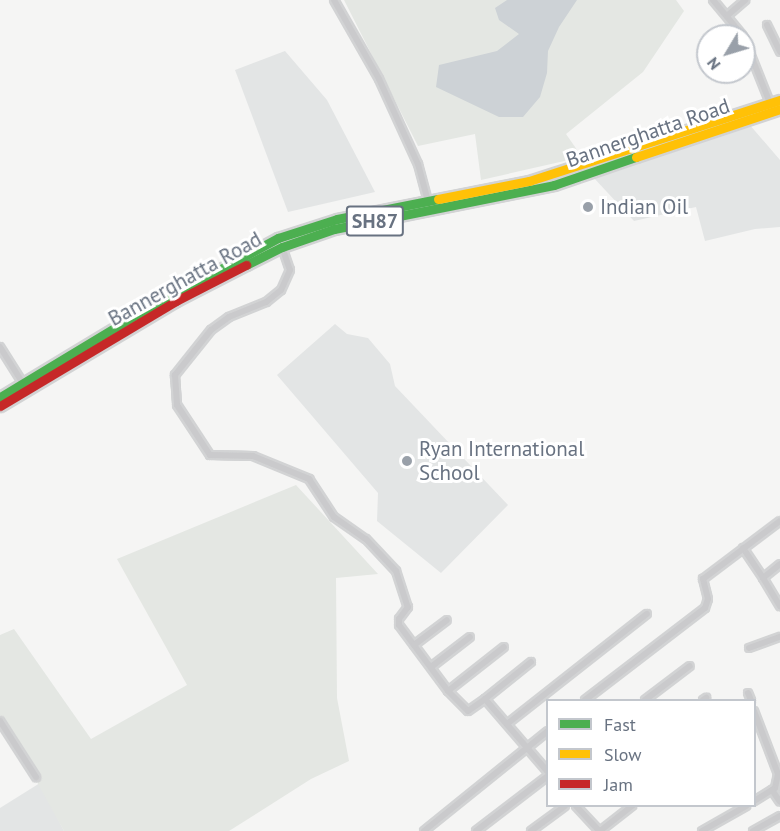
<!DOCTYPE html>
<style>
body{margin:0}
#map{position:relative;width:780px;height:831px;overflow:hidden;background:#f5f5f4;font-family:"PT Sans",sans-serif}
div>[style]{position:absolute}
[style*='--x']{left:calc(var(--x)*1px);top:calc(var(--y)*1px);width:calc(var(--w)*1px);rotate:calc(var(--a)*1deg)}
.built>*{inset:0;background:#e3e5e5}
.green>*{inset:0;background:#e4e7e3}
.water>*{inset:0;background:#cdd2d6}
.roads{filter:drop-shadow(2px 0 #d2d3d4) drop-shadow(-2px 0 #d2d3d4) drop-shadow(0 2px #d2d3d4) drop-shadow(0 -2px #d2d3d4)}
.street>*{height:6px;margin:-3px;padding:0 3px;transform-origin:3px;border-radius:3px;background:#cacacc}
.fast>*{height:9px;margin:-4.5px;padding:0 4.5px;transform-origin:4.5px;border-radius:4.5px;background:#4caf50}
.slow>*{height:9px;margin:-4.5px;padding:0 4.5px;transform-origin:4.5px;border-radius:4.5px;background:#ffc107}
.jam>*{height:9px;margin:-4.5px;padding:0 4.5px;transform-origin:4.5px;border-radius:4.5px;background:#c62828}
.dots>*{width:16px;height:16px;translate:-50% -50%;box-sizing:border-box;border:3px solid #fff;border-radius:50%}
span{translate:-50% -50%;white-space:nowrap;text-align:center;line-height:1.15;-webkit-text-stroke:6px #fff;paint-order:stroke}
.shield-label span{padding:2px 4px;background:#fff;border:2px solid;border-radius:4px;-webkit-text-stroke-width:0}
.shield-label{font-size:20px;color:#687281;font-weight:700}
.street-label{font-size:21px;color:#687281}
.poi-label{font-size:21px;color:#687281}
.left{translate:0 -50%;text-align:left}
.legend{position:absolute;left:546px;top:699px;width:210px;height:108px;box-sizing:border-box;background:#fff;border:2px solid #c3c7cd;margin:0;padding:8px 10px;list-style:none;font-size:18px;color:#687281}
.legend li{display:flex;align-items:center;gap:12px;height:30px}
.legend b{width:30px;border:2px solid #c3c7cd}
.north{position:absolute;left:696px;top:24px;width:60px;height:60px;box-sizing:border-box;background:#fff;border:2px solid #c3c7cd;border-radius:50%;rotate:232deg;font-size:16px;font-weight:700;line-height:24px;text-align:center;color:#687281}
.north::after{content:'';display:block;margin:auto;width:21px;height:27px;background:#99a0a9;clip-path:polygon(50% 0,100% 100%,50% 72%,0 100%)}
</style>
<div id="map">
<div class="built">
<div style="clip-path:polygon(285px 51px,327px 100px,375px 192px,288px 212px,235px 70px)"></div>
<div style="clip-path:polygon(749px 124px,780px 160px,780px 227px,755px 229px,705px 241px,696px 207px,634px 221px,593px 177px)"></div>
<div style="clip-path:polygon(335px 324px,347px 334px,368px 338px,390px 364px,395px 386px,508px 505px,441px 573px,377px 521px,378px 493px,277px 375px)"></div>
<div style="clip-path:polygon(40px 783px,64px 831px,0 831px,0 808px)"></div>
</div>
<div class="green">
<div style="clip-path:polygon(344px 0,676px 0,684px 11px,643px 72px,566px 134px,582px 157px,481px 180px,475px 134px,418px 146px)"></div>
<div style="clip-path:polygon(296px 485px,378px 574px,336px 578px,337px 698px,349px 761px,311px 779px,229px 831px,64px 831px,0 715px,0 635px,14px 629px,91px 739px,187px 685px,117px 559px)"></div>
</div>
<div class="water">
<div style="clip-path:polygon(507px 0,577px 0,559px 27px,548px 51px,547px 73px,540px 97px,523px 117px,499px 117px,436px 87px,439px 65px,497px 51px,519px 34px,499px 20px,495px 8px)"></div>
</div>
<div class="roads">
<div class="street">
<div style="--x:334;--y:0;--w:91;--a:60.3"></div>
<div style="--x:379;--y:79;--w:94;--a:65.4"></div>
<div style="--x:418;--y:164;--w:39;--a:75"></div>
<div style="--x:713;--y:0;--w:47;--a:50.2"></div>
<div style="--x:728;--y:15;--w:23;--a:-41"></div>
<div style="--x:767;--y:25;--w:30;--a:64"></div>
<div style="--x:744;--y:38;--w:70;--a:68.2"></div>
<div style="--x:282;--y:247;--w:24;--a:71"></div>
<div style="--x:290;--y:270;--w:22;--a:114"></div>
<div style="--x:281;--y:290;--w:19;--a:141"></div>
<div style="--x:266;--y:302;--w:40;--a:158"></div>
<div style="--x:229;--y:317;--w:22;--a:144"></div>
<div style="--x:211;--y:330;--w:58;--a:128.7"></div>
<div style="--x:175;--y:375;--w:30;--a:86"></div>
<div style="--x:177;--y:405;--w:60;--a:56.6"></div>
<div style="--x:210;--y:455;--w:43;--a:1.3"></div>
<div style="--x:253;--y:456;--w:61;--a:22.3"></div>
<div style="--x:309;--y:479;--w:45;--a:56.7"></div>
<div style="--x:334;--y:517;--w:39;--a:35"></div>
<div style="--x:366;--y:539;--w:44;--a:46.8"></div>
<div style="--x:396;--y:571;--w:38;--a:72"></div>
<div style="--x:408;--y:607;--w:15;--a:127"></div>
<div style="--x:399;--y:619;--w:6;--a:90"></div>
<div style="--x:399;--y:625;--w:82;--a:53.4"></div>
<div style="--x:448;--y:691;--w:28;--a:45"></div>
<div style="--x:468;--y:711;--w:21;--a:-35"></div>
<div style="--x:485;--y:699;--w:96;--a:49.2"></div>
<div style="--x:0;--y:347;--w:45;--a:57.7"></div>
<div style="--x:743;--y:548;--w:36;--a:56"></div>
<div style="--x:763;--y:578;--w:22;--a:-39"></div>
<div style="--x:763;--y:578;--w:33;--a:59"></div>
<div style="--x:414;--y:645;--w:41;--a:-37.1"></div>
<div style="--x:749;--y:648;--w:33;--a:-20"></div>
<div style="--x:431;--y:667;--w:49;--a:-37.6"></div>
<div style="--x:448;--y:691;--w:71;--a:-38.2"></div>
<div style="--x:748;--y:693;--w:8;--a:67"></div>
<div style="--x:485;--y:699;--w:59;--a:-38.8"></div>
<div style="--x:585;--y:700;--w:151;--a:-37.5"></div>
<div style="--x:705;--y:608;--w:9;--a:-72"></div>
<div style="--x:708;--y:599;--w:21;--a:-104"></div>
<div style="--x:703;--y:579;--w:96;--a:-37"></div>
<div style="--x:645;--y:700;--w:56;--a:-37.1"></div>
<div style="--x:703;--y:700;--w:4;--a:-34"></div>
<div style="--x:754;--y:711;--w:67;--a:69.1"></div>
<div style="--x:778;--y:774;--w:14;--a:102"></div>
<div style="--x:775;--y:788;--w:25;--a:148"></div>
<div style="--x:0;--y:721;--w:67;--a:57.3"></div>
<div style="--x:507;--y:724;--w:178;--a:-38.2"></div>
<div style="--x:772;--y:790;--w:14;--a:56"></div>
<div style="--x:576;--y:806;--w:34;--a:47"></div>
<div style="--x:424;--y:831;--w:159;--a:-38.9"></div>
<div style="--x:476;--y:831;--w:91;--a:-37.4"></div>
<div style="--x:531;--y:831;--w:42;--a:-36.3"></div>
<div style="--x:600;--y:831;--w:41;--a:-38"></div>
<div style="--x:702;--y:831;--w:51;--a:-29.6"></div>
<div style="--x:753;--y:831;--w:31;--a:-29"></div>
</div>
<div class="fast">
<div style="--x:246;--y:265;--w:40;--a:-26.6"></div>
<div style="--x:282;--y:247;--w:55;--a:-19.1"></div>
<div style="--x:334;--y:229;--w:224;--a:-11.3"></div>
<div style="--x:554;--y:185;--w:87;--a:-18.9"></div>
<div style="--x:0;--y:397;--w:159;--a:-31.1"></div>
<div style="--x:136;--y:315;--w:162;--a:-28.5"></div>
<div style="--x:278;--y:238;--w:62;--a:-17.9"></div>
<div style="--x:337;--y:219;--w:103;--a:-11.2"></div>
</div>
<div class="slow">
<div style="--x:636;--y:157;--w:152;--a:-18.4"></div>
<div style="--x:438;--y:199;--w:93;--a:-11.2"></div>
<div style="--x:529;--y:181;--w:264;--a:-17.9"></div>
</div>
<div class="jam">
<div style="--x:0;--y:406;--w:205;--a:-30.8"></div>
<div style="--x:176;--y:301;--w:79;--a:-27.2"></div>
</div>
</div>
<div class="dots">
<div style="left:588px;top:207px;background:#99a0a9"></div>
<div style="left:407px;top:461px;background:#99a0a9"></div>
</div>
<div class="shield-label">
<span style="left:375px;top:221px">SH87</span>
</div>
<div class="street-label">
<span style="left:648px;top:133px;rotate:-19deg">Bannerghatta Road</span>
<span style="left:185px;top:279px;rotate:-29deg">Bannerghatta Road</span>
</div>
<div class="poi-label">
<span class="left" style="left:600px;top:207px">Indian Oil</span>
<span class="left" style="left:419px;top:461px">Ryan International<br>School</span>
</div>
<ul class="legend">
<li><b style="height:8px;background:#4caf50"></b>Fast</li>
<li><b style="height:8px;background:#ffc107"></b>Slow</li>
<li><b style="height:8px;background:#c62828"></b>Jam</li>
</ul>
<div class="north">N</div>
</div>
